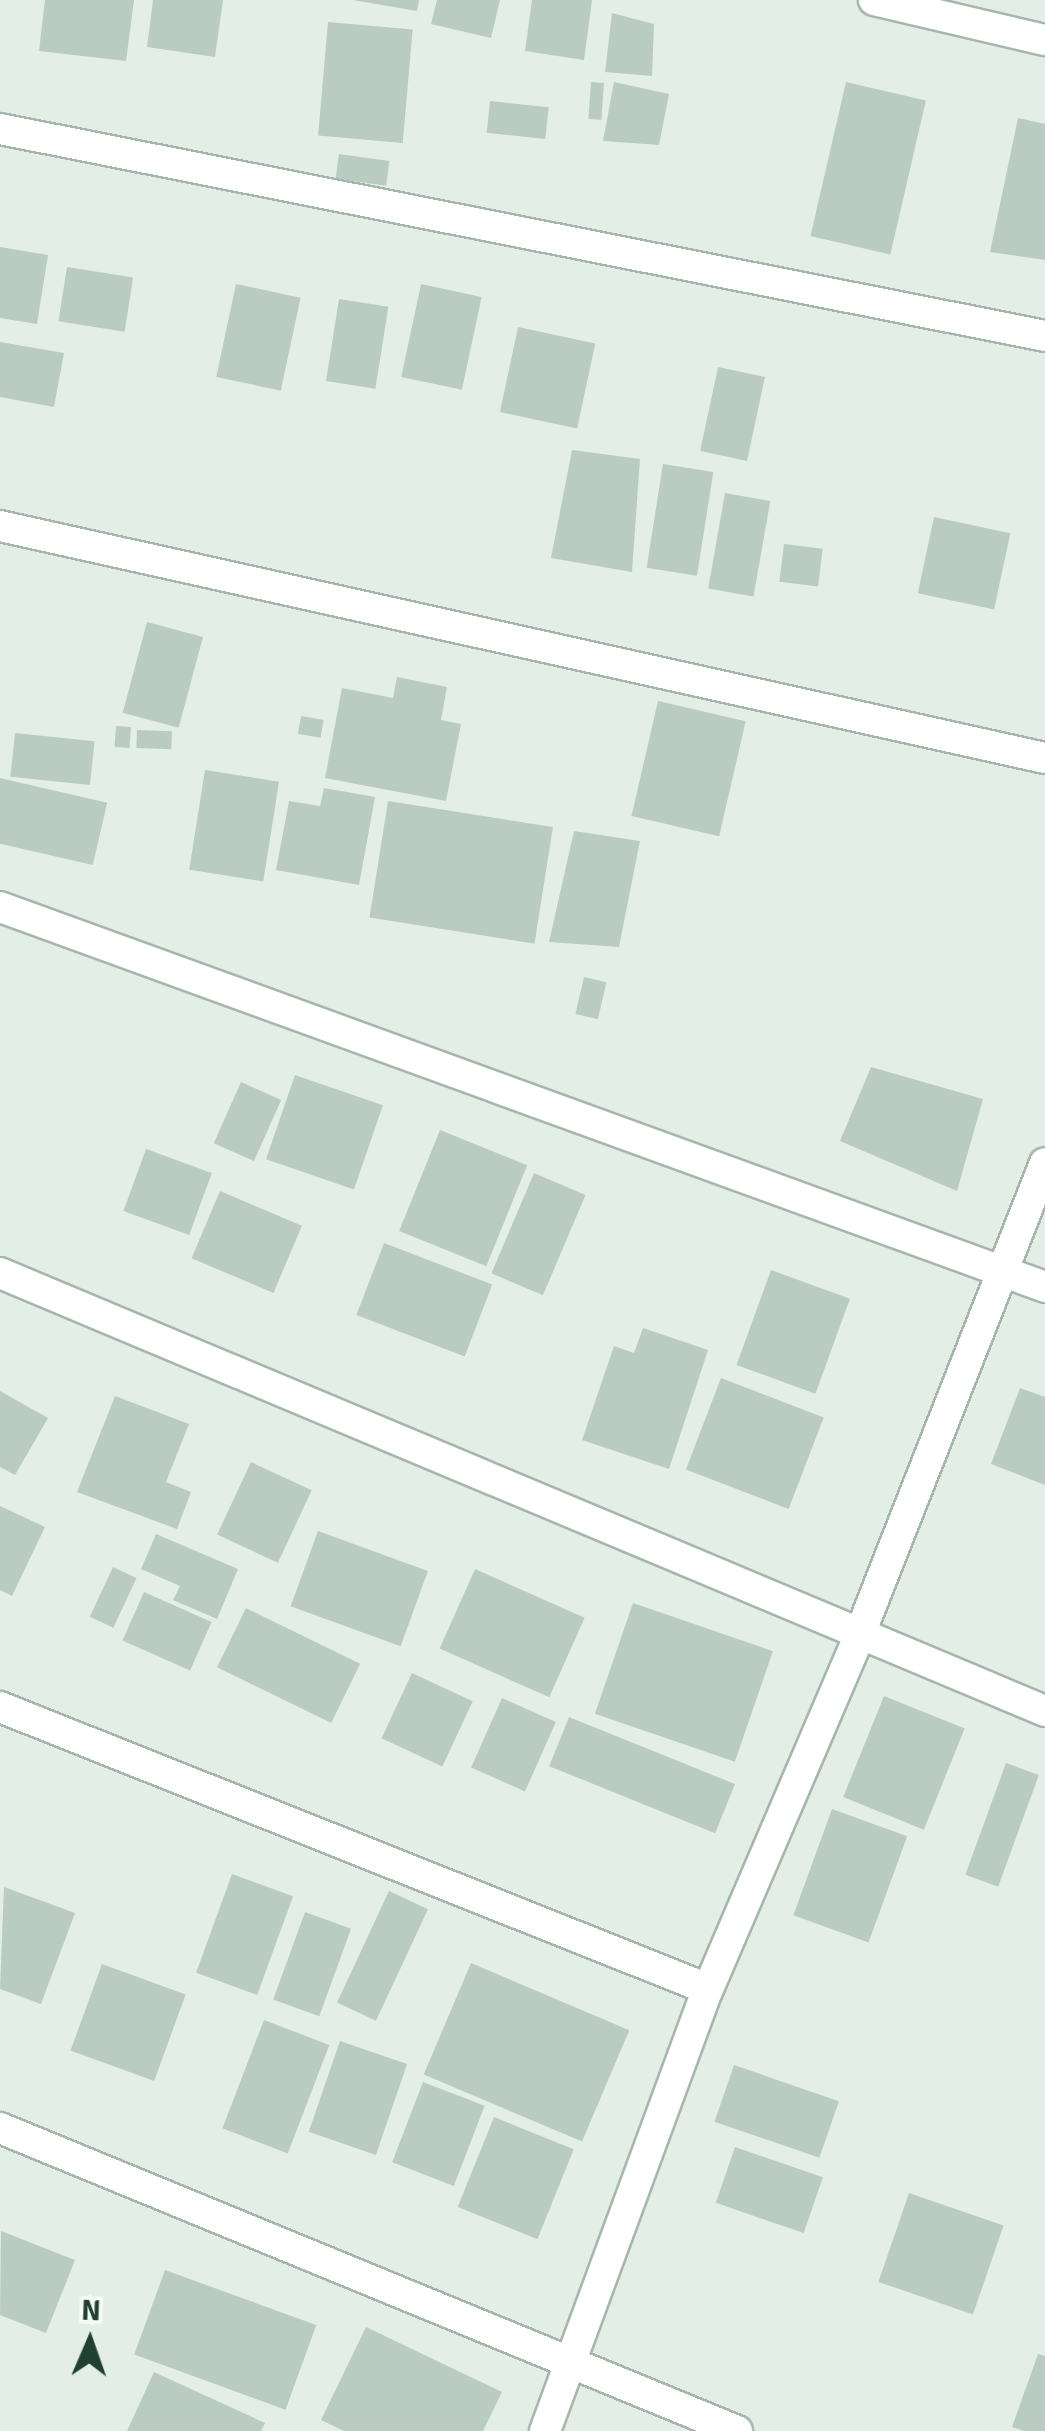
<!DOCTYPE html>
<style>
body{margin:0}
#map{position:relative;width:1045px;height:2431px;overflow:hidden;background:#e3eee7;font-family:Signika,sans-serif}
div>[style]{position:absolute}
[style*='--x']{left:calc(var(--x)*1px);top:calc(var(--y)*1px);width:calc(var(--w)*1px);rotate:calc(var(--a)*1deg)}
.building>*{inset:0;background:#baccc2;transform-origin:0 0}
.roads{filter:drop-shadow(2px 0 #a5b7ad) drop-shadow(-2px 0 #a5b7ad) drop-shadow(0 2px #a5b7ad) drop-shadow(0 -2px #a5b7ad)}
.street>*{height:30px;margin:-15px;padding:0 15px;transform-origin:15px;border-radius:15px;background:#fff}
span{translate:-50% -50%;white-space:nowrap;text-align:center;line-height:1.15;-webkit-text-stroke:9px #f4faf6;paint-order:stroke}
.north{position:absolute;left:40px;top:2291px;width:100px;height:100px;-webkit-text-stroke:8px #f4faf6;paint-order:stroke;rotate:2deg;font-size:28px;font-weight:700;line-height:40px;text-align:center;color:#204132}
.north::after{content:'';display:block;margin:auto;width:35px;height:45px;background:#204132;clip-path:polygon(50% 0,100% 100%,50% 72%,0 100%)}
</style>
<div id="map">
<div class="building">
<div style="clip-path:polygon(45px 0,134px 0,126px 61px,39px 51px)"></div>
<div style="clip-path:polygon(153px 0,223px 0,215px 57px,147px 47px)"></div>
<div style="clip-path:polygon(353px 0,419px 0,417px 11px)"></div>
<div style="clip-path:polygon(437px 0,500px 0,491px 38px,431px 24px)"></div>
<div style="clip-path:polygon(532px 0,592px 0,584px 60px,525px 51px)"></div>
<div style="clip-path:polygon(612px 13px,654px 24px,652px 76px,605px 72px)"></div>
<div style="left:328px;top:22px;width:85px;height:114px;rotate:5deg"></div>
<div style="left:591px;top:82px;width:13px;height:37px;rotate:4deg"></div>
<div style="clip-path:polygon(614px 82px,669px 94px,659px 145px,603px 141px)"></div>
<div style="left:846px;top:82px;width:82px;height:158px;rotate:13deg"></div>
<div style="left:490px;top:101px;width:59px;height:32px;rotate:6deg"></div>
<div style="clip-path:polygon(1018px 118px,1045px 124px,1045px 260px,990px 252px)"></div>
<div style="left:339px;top:154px;width:51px;height:25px;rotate:8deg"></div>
<div style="clip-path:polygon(0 247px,48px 255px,37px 324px,0 318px)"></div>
<div style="left:67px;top:267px;width:67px;height:55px;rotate:9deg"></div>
<div style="left:236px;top:284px;width:66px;height:95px;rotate:12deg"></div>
<div style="left:421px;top:284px;width:62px;height:95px;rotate:12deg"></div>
<div style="left:339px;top:299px;width:50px;height:83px;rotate:9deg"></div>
<div style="left:518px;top:327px;width:79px;height:87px;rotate:12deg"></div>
<div style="clip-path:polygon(0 342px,64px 353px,54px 407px,0 397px)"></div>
<div style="left:718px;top:367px;width:48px;height:86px;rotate:12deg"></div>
<div style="clip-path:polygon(572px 450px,640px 459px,632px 572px,551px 558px)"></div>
<div style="left:663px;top:464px;width:51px;height:105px;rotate:9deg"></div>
<div style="left:725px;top:493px;width:46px;height:97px;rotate:10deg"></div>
<div style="left:934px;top:517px;width:78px;height:78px;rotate:12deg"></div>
<div style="left:784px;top:544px;width:39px;height:38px;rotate:7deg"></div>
<div style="left:147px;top:622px;width:58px;height:94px;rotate:15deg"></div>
<div style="clip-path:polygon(397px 677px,447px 687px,441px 720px,461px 724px,446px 801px,325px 778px,342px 688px,393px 698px)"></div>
<div style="left:658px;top:701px;width:90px;height:118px;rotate:13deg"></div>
<div style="left:301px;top:716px;width:23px;height:18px;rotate:10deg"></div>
<div style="left:116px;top:726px;width:15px;height:21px;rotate:4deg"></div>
<div style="left:137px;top:730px;width:35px;height:18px;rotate:2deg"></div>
<div style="left:15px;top:733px;width:80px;height:44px;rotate:6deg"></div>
<div style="left:205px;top:770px;width:75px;height:101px;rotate:9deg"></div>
<div style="left:0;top:778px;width:110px;height:64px;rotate:13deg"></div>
<div style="clip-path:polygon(324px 788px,375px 797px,359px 885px,276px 870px,289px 801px,320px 806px)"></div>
<div style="left:388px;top:801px;width:167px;height:118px;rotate:9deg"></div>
<div style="clip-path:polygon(574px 831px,640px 841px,619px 947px,549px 942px)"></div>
<div style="left:584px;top:977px;width:23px;height:38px;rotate:13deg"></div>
<div style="clip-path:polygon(871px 1067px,983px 1099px,957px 1191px,840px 1141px)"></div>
<div style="left:295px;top:1075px;width:93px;height:89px;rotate:19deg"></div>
<div style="left:241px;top:1082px;width:44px;height:67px;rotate:24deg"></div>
<div style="left:440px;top:1130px;width:94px;height:109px;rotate:22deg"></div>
<div style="left:146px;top:1149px;width:70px;height:66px;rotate:20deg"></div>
<div style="left:534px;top:1173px;width:56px;height:109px;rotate:23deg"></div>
<div style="left:220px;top:1191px;width:89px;height:73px;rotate:23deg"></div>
<div style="left:384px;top:1243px;width:116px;height:77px;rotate:21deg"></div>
<div style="left:771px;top:1270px;width:84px;height:101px;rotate:20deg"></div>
<div style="clip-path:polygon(643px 1328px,708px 1350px,669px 1469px,582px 1440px,614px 1346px,634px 1353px)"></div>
<div style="left:721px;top:1378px;width:110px;height:98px;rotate:21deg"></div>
<div style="clip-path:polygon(1020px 1388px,1045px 1397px,1045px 1485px,991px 1464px)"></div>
<div style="clip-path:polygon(0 1391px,48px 1418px,15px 1475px,0 1467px)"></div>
<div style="clip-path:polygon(115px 1396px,189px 1424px,166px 1482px,191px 1492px,177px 1529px,77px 1492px)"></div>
<div style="left:251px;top:1462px;width:67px;height:80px;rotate:25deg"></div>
<div style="clip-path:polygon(0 1506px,45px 1527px,12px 1596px,0 1590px)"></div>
<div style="left:318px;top:1531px;width:117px;height:80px;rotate:20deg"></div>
<div style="clip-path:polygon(156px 1534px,238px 1569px,217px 1619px,173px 1600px,180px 1586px,141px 1569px)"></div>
<div style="left:113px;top:1567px;width:26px;height:55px;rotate:25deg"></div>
<div style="left:475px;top:1569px;width:120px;height:87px;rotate:24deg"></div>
<div style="left:144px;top:1592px;width:74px;height:53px;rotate:24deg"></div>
<div style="left:633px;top:1603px;width:148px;height:117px;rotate:19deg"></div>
<div style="left:246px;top:1608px;width:127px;height:66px;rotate:26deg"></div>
<div style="left:412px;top:1673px;width:67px;height:72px;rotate:25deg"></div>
<div style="left:884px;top:1696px;width:87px;height:109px;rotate:22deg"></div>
<div style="left:502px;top:1698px;width:59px;height:76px;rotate:24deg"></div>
<div style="left:569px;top:1717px;width:179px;height:53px;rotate:22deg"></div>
<div style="left:1006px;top:1763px;width:35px;height:119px;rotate:20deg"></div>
<div style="left:832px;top:1809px;width:80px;height:113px;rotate:20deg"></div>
<div style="left:232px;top:1874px;width:65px;height:105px;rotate:20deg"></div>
<div style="clip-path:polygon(4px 1887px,75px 1913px,41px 2004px,0 1989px)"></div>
<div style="left:389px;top:1891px;width:43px;height:123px;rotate:25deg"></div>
<div style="left:305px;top:1912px;width:49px;height:93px;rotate:20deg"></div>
<div style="left:471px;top:1963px;width:172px;height:121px;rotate:23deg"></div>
<div style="left:102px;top:1964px;width:89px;height:92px;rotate:20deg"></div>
<div style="left:264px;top:2020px;width:70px;height:116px;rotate:21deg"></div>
<div style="left:340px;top:2041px;width:71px;height:96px;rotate:19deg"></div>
<div style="left:734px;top:2065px;width:111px;height:60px;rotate:19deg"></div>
<div style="left:423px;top:2082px;width:66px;height:86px;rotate:21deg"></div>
<div style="left:494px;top:2117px;width:86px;height:97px;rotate:22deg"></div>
<div style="left:735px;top:2147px;width:93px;height:59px;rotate:19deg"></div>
<div style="left:909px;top:2193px;width:100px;height:94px;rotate:19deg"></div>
<div style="clip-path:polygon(1px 2231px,75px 2260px,46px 2333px,0 2315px)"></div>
<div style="left:165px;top:2270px;width:161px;height:90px;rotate:20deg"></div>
<div style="clip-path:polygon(366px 2327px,502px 2392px,483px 2431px,344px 2431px,321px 2420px)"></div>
<div style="clip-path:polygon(1038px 2354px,1045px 2356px,1045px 2431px,1024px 2431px,1012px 2427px)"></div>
<div style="clip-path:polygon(154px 2372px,265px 2423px,261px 2431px,127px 2431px)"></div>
</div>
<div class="roads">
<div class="street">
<div style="--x:874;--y:0;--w:176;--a:13.2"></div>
<div style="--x:0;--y:129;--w:1065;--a:11.2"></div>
<div style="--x:0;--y:526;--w:1070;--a:12.52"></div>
<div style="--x:0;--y:907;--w:1112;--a:19.98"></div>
<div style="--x:0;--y:1273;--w:1133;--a:22.74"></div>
<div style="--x:0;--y:1707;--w:762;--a:21.72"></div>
<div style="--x:0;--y:2128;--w:797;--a:22.35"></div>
<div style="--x:545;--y:2431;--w:471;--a:-69.8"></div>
<div style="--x:708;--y:1989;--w:384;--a:-66.8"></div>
<div style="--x:859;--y:1636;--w:508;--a:-68.53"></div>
</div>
</div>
<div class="north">N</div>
</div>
